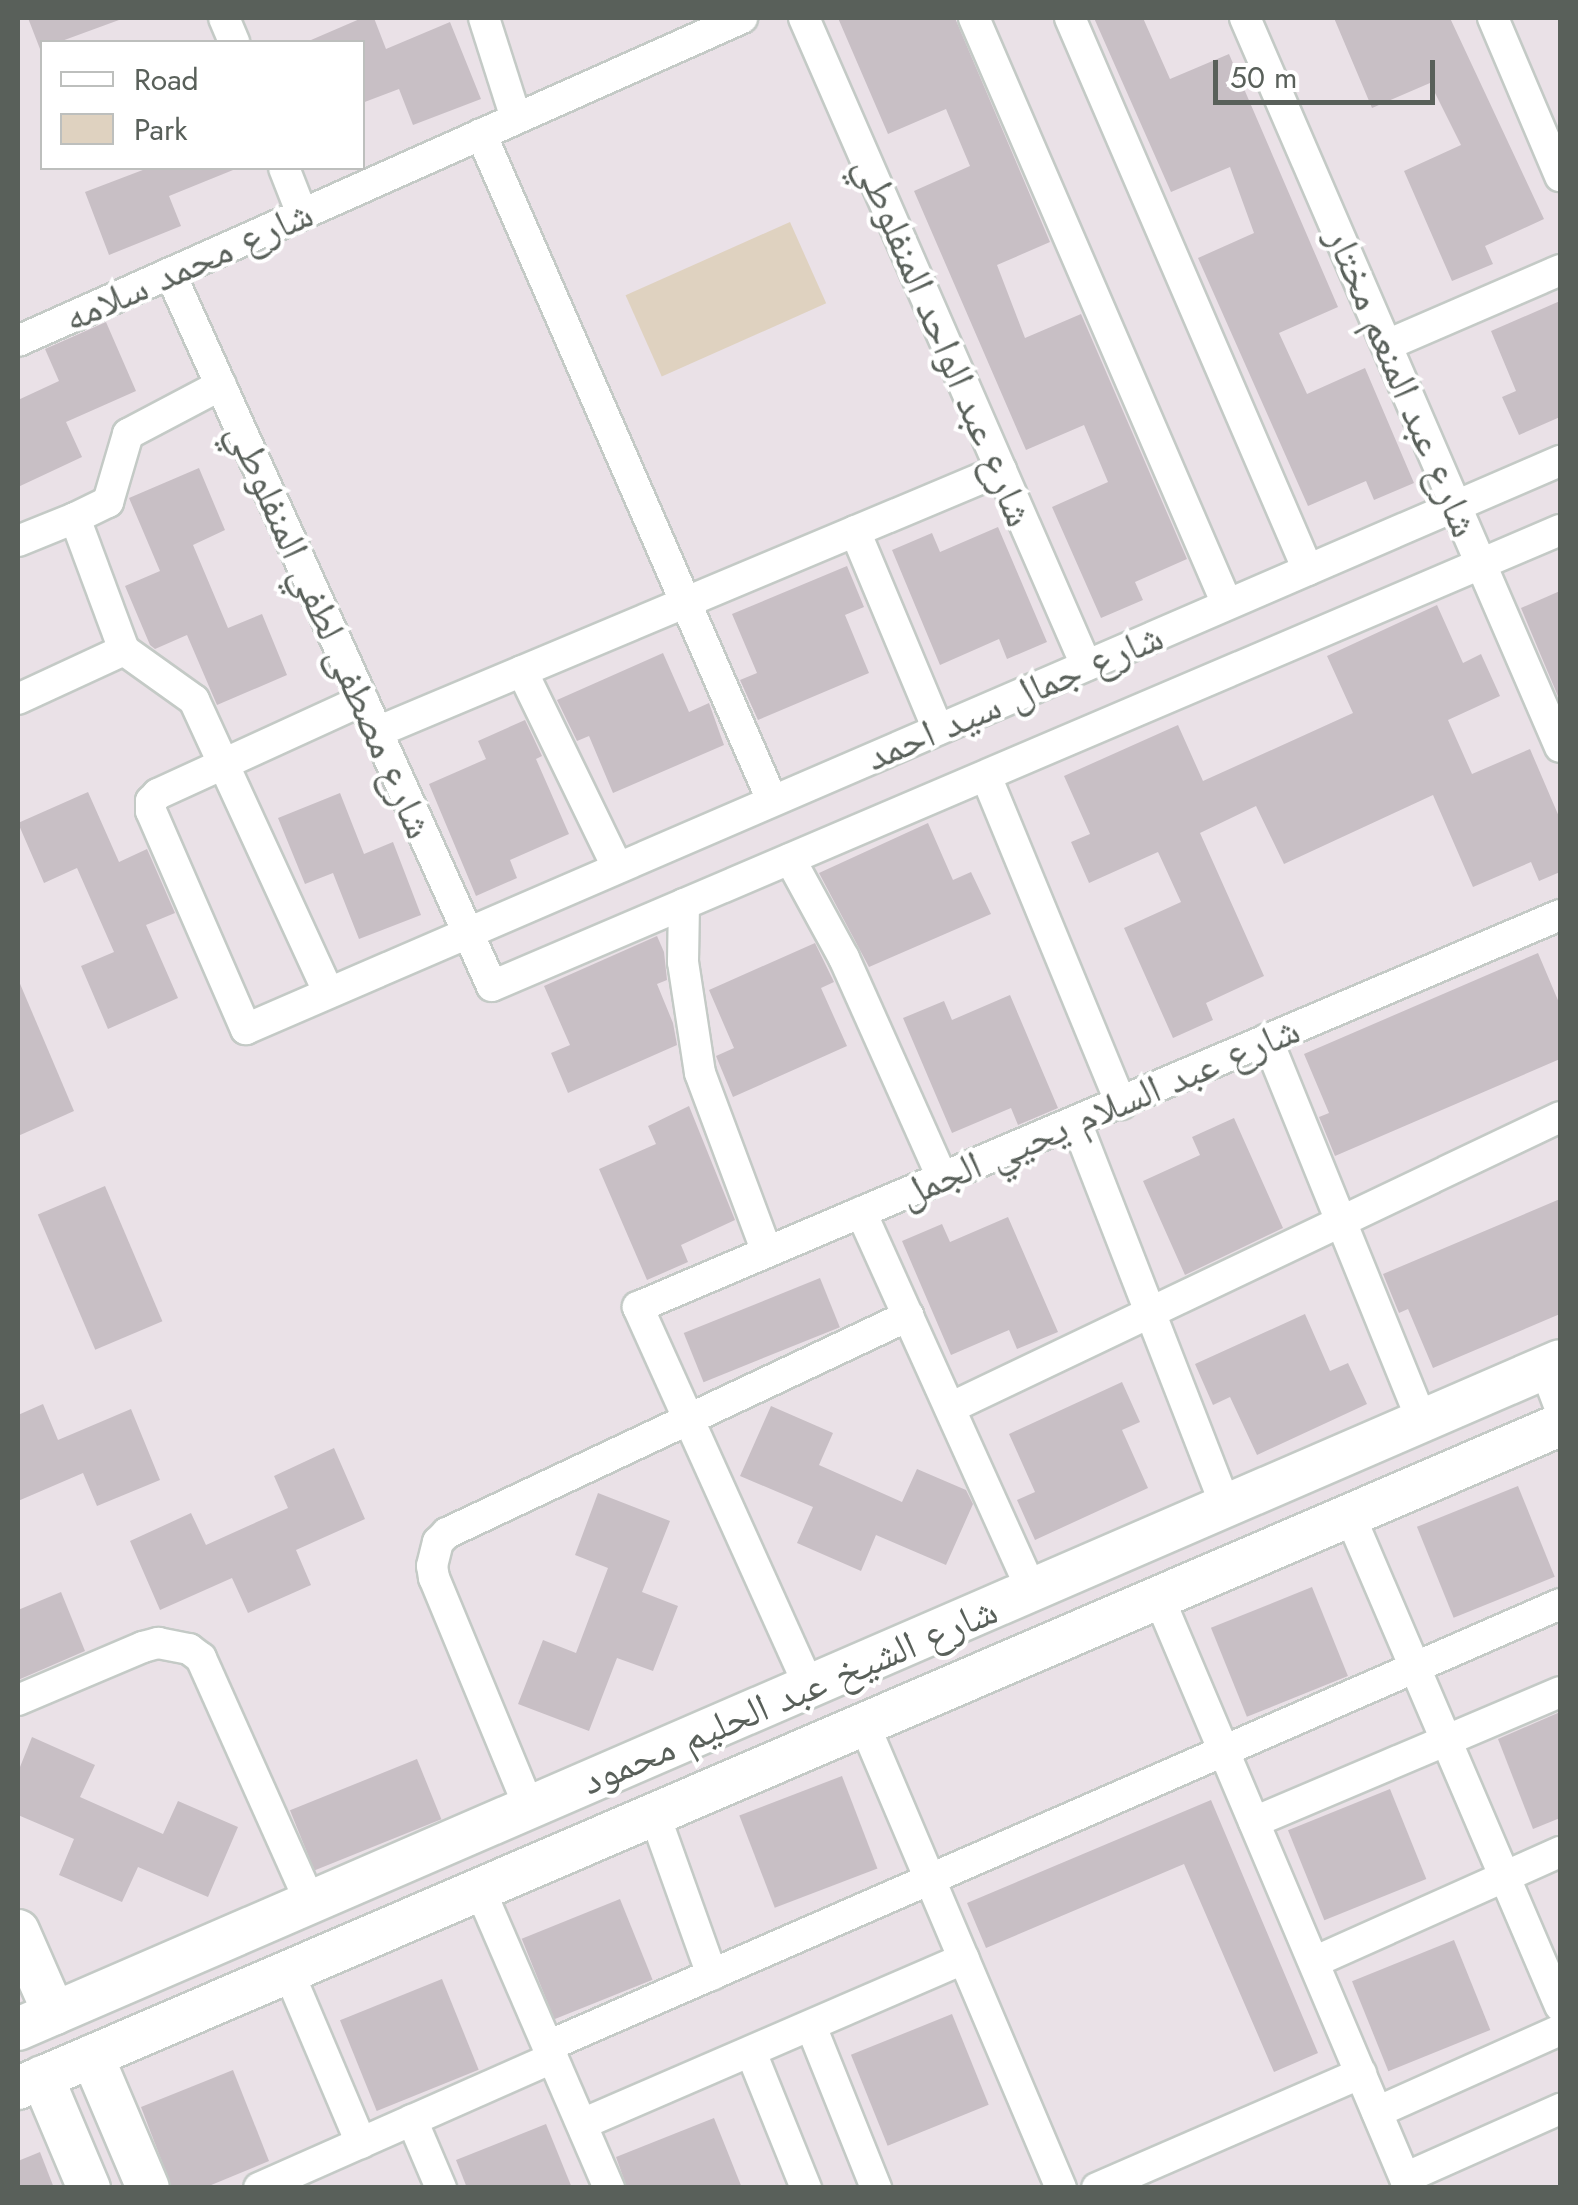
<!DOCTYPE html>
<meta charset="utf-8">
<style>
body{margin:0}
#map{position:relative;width:1578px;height:2205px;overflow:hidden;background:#eae1e7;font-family:Jost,"Noto Naskh Arabic",sans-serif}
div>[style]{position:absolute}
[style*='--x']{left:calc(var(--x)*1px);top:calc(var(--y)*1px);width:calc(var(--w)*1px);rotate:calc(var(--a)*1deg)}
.green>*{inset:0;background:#dfd2c0;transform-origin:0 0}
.building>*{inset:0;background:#c8bfc5;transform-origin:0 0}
.roads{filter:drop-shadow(2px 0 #c4cac6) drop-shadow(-2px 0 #c4cac6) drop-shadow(0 2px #c4cac6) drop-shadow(0 -2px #c4cac6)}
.street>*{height:30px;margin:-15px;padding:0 15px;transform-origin:15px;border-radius:15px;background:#fff}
.secondary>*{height:42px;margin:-21px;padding:0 21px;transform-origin:21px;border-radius:21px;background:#fff}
span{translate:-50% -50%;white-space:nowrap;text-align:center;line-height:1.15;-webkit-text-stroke:8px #fff;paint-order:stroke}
.street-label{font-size:40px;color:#59605a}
.frame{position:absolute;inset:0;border:20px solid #59605a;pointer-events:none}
.legend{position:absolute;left:40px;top:40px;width:325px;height:130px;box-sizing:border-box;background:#fff;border:2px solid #bdbfbd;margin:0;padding:12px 18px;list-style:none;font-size:30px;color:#59605a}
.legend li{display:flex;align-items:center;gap:20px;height:50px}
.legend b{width:50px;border:2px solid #bdbfbd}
.scale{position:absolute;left:1213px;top:60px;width:222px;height:45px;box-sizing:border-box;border:5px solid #59605a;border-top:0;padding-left:12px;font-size:30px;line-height:35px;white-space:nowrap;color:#59605a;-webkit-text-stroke:8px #fff;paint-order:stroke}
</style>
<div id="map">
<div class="green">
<div style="left:790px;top:222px;width:89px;height:180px;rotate:66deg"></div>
</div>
<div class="building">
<div style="clip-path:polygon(28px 18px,118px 18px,119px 20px,59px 42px,42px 42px,40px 49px)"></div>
<div style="clip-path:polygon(362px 18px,374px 18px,386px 49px,450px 22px,481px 99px,413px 125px,399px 89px,362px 103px,362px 42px,311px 40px)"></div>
<div style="clip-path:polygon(838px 18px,955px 18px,1050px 242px,997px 265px,1025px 338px,1081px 314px,1187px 559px,1135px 582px,1143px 600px,1101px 618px,1052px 507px,1108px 482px,1084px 425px,1026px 450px,914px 191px,970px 166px,946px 109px,888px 134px)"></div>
<div style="clip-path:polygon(1094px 18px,1143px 18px,1170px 79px,1229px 54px,1338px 307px,1279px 333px,1307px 394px,1365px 368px,1414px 483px,1374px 500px,1366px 481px,1308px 506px,1198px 258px,1254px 233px,1230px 167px,1171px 192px)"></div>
<div style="clip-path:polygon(1334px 18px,1450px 18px,1544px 219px,1485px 246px,1493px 264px,1452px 281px,1404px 171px,1461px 145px,1430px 83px,1372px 108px)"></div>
<div style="clip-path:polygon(148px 168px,238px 168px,169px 196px,181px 226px,109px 255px,85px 192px)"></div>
<div style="clip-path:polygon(1560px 301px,1560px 417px,1519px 435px,1502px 397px,1516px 391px,1491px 331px)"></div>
<div style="clip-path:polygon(106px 322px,136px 391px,66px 422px,82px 457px,18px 487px,18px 400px,59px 381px,45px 349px)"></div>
<div style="clip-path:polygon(199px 468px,225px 530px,193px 545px,228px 628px,262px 614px,287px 675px,217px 705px,187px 635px,155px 649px,150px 645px,125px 586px,160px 571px,129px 498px)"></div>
<div style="clip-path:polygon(998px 527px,1047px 642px,1007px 659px,999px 639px,940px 665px,892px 550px,932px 533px,940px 552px)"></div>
<div style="clip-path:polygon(847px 566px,864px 607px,845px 615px,869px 673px,758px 720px,740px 680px,757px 673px,732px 614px)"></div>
<div style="clip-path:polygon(1560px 591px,1560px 701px,1521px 608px)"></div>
<div style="clip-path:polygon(1437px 605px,1463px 663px,1481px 654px,1500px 696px,1448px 720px,1472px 774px,1530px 749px,1560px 819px,1560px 872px,1539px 881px,1531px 862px,1473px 887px,1433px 795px,1284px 864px,1256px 806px,1200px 833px,1264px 976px,1206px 1003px,1213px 1020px,1173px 1038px,1124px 928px,1181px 902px,1158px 852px,1089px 883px,1071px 842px,1090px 834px,1064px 776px,1178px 725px,1203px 781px,1353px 713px,1327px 656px)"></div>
<div style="clip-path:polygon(663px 653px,689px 712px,709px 703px,724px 745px,613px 793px,589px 736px,577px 741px,557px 700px)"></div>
<div style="clip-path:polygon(525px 720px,542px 756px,536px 759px,569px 834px,510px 860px,517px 878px,476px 896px,429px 784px,486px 759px,478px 741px)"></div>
<div style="clip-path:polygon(88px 792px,119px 862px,147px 849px,175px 913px,146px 925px,178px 998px,108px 1029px,81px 966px,114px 952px,77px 868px,44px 883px,18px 823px)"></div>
<div style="clip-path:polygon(340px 793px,364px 854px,393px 842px,421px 915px,359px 939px,333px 873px,305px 884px,278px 818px)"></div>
<div style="clip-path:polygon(928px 823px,953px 880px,971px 872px,991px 914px,869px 967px,819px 873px)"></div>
<div style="clip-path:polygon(657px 936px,664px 952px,667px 980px,657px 984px,673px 1023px,677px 1045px,568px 1093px,551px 1053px,570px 1045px,544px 986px)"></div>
<div style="clip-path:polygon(815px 943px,834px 982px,821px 988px,847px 1046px,733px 1097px,716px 1056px,734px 1048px,709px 990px)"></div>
<div style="clip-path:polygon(1538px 953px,1560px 1005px,1560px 1059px,1335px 1156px,1319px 1117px,1329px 1113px,1304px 1054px)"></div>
<div style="clip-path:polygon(18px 979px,74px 1111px,18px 1136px)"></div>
<div style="clip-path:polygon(1010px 995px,1058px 1108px,1018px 1125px,1011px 1108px,952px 1133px,903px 1018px,944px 1001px,952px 1020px)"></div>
<div style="clip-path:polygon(689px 1106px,735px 1220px,681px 1245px,688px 1262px,647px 1280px,599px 1169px,656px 1144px,648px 1126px)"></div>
<div style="clip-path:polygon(1234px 1118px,1283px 1228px,1185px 1275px,1143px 1181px,1200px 1155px,1192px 1137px)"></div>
<div style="left:105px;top:1186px;width:147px;height:73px;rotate:67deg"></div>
<div style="clip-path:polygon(1560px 1199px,1560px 1314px,1433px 1368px,1408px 1309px,1399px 1313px,1383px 1274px)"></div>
<div style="clip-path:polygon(1008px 1217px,1058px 1332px,1017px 1349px,1009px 1330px,951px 1355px,902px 1241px,942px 1224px,950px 1242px)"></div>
<div style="left:820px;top:1278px;width:53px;height:147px;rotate:68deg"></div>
<div style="clip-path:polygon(1305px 1314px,1330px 1371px,1348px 1363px,1367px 1404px,1257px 1455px,1230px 1397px,1213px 1405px,1195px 1364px)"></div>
<div style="clip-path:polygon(1122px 1382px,1140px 1422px,1122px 1430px,1148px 1488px,1035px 1540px,1017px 1500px,1035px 1492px,1009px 1434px)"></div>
<div style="clip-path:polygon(43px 1404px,58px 1440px,131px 1409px,160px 1480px,97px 1506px,83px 1473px,18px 1501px,18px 1415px)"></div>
<div style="clip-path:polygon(771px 1406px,833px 1433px,819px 1465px,902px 1502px,917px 1469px,966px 1490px,973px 1504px,946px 1565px,876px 1535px,861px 1571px,797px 1543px,813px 1507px,740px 1476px)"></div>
<div style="clip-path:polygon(334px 1448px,365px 1519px,296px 1550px,311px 1585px,248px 1613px,232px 1578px,160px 1610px,130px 1541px,191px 1513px,206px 1545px,288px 1508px,274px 1476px)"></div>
<div style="left:1518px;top:1486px;width:98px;height:109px;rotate:68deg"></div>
<div style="clip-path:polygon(598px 1493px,670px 1521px,642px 1592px,678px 1606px,653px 1671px,617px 1658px,589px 1731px,518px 1704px,543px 1640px,576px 1653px,608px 1568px,575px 1555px)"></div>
<div style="left:1312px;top:1587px;width:96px;height:109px;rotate:68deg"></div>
<div style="clip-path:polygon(61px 1592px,85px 1651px,18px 1680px,18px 1610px)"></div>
<div style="clip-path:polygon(1560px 1712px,1560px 1818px,1533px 1829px,1498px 1739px)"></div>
<div style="clip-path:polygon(32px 1737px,95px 1765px,80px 1797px,163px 1834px,178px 1801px,238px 1827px,208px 1897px,138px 1867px,122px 1902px,59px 1875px,74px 1839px,18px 1815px,18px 1772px)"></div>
<div style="left:417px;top:1759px;width:65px;height:137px;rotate:68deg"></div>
<div style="left:842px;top:1776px;width:99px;height:110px;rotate:69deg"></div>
<div style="left:1390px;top:1789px;width:97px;height:110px;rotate:68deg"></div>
<div style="clip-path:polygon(1211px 1800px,1318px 2053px,1274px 2072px,1184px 1864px,986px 1948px,967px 1903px)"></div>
<div style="left:620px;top:1899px;width:87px;height:106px;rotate:68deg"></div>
<div style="left:1454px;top:1940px;width:97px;height:110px;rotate:68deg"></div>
<div style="left:442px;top:1979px;width:98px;height:110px;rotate:68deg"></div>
<div style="left:952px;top:2014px;width:98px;height:109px;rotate:68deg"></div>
<div style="clip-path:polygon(233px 2070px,269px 2161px,204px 2188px,172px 2188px,141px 2107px)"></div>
<div style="clip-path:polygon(714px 2118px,742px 2188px,627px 2188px,616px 2157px)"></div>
<div style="clip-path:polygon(546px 2124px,572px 2188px,467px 2188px,456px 2160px)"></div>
<div style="clip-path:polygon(40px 2152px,54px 2188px,18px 2188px,18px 2161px)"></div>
</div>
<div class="roads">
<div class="street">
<div style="--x:224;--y:18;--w:26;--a:67"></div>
<div style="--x:484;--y:18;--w:105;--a:72.3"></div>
<div style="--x:804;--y:18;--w:706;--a:66.45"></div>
<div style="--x:974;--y:18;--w:638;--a:66.65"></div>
<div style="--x:1070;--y:18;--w:601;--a:66.68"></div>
<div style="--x:1245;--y:18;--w:794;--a:66.63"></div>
<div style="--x:1493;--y:18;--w:172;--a:67"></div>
<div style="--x:481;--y:134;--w:727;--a:66.4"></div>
<div style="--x:284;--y:168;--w:49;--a:68.6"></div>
<div style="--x:170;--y:273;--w:782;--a:65.7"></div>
<div style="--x:492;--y:986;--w:1161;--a:-23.12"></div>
<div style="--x:18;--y:341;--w:793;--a:-24.04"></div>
<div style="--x:1387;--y:345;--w:189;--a:-23.4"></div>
<div style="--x:75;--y:518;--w:37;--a:-26"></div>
<div style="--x:108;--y:502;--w:71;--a:-73.6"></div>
<div style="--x:128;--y:434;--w:105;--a:-27.8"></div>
<div style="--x:855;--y:531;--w:215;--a:67.3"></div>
<div style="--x:18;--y:541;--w:61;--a:-22"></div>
<div style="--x:75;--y:518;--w:141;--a:69.6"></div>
<div style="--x:124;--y:650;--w:86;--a:35.5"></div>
<div style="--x:194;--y:700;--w:320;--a:65.3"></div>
<div style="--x:522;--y:671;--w:218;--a:64.1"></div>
<div style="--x:18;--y:699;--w:117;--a:-24.8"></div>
<div style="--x:363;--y:700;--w:226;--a:155.4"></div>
<div style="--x:158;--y:794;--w:10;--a:135"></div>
<div style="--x:151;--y:801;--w:10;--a:90"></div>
<div style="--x:151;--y:811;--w:238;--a:66.5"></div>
<div style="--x:246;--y:1029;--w:1432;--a:-23.38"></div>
<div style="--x:377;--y:732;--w:677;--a:-22.78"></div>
<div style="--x:986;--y:776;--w:355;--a:67.6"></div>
<div style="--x:790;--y:859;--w:113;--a:61.4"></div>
<div style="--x:844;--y:958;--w:240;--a:65.9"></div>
<div style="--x:684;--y:904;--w:58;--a:91"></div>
<div style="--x:683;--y:962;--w:112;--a:81.3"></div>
<div style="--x:700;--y:1073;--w:191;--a:69.5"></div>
<div style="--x:1267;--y:1039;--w:412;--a:67.9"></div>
<div style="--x:1076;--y:1122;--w:412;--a:68.7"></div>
<div style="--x:861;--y:1212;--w:415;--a:65.7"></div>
<div style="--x:1545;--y:1368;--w:43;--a:69.4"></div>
<div style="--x:950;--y:1408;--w:676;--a:-25.5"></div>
<div style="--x:1350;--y:1516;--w:533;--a:66.8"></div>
<div style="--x:1159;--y:1598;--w:641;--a:67.04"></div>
<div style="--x:809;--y:1686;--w:416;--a:-114.3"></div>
<div style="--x:638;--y:1307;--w:1002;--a:-23.03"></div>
<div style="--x:18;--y:1700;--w:136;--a:-23"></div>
<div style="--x:143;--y:1647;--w:16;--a:-15"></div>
<div style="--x:158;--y:1643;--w:32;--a:11"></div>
<div style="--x:189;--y:1649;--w:15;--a:37"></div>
<div style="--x:201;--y:1658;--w:267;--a:65.9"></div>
<div style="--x:864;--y:1724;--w:504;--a:67"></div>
<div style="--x:529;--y:1807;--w:248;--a:-112.5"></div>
<div style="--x:434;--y:1578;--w:12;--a:-99"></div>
<div style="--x:432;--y:1566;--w:25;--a:-76"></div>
<div style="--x:438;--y:1542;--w:13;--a:-45"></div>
<div style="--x:447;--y:1533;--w:510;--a:-25.21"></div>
<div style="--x:654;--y:1813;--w:172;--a:70.3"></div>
<div style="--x:1254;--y:1822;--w:332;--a:-23"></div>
<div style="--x:480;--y:1890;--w:325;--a:66.6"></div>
<div style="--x:1314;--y:1962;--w:269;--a:-24.1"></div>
<div style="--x:288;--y:1971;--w:187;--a:67"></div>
<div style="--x:811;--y:2026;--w:175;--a:68.1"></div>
<div style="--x:548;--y:2046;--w:1104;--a:-23.59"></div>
<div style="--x:751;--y:2052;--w:147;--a:68"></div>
<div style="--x:1377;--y:2112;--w:201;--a:-24.1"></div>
<div style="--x:412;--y:2120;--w:74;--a:66.9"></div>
<div style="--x:582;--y:2124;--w:416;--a:-23.4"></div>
<div style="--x:1405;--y:2178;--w:170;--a:-24"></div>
<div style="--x:259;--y:2188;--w:321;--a:-23.9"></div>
<div style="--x:1097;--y:2188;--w:288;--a:-23.5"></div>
</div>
<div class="secondary">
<div style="--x:18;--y:1931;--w:90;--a:66.3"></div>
<div style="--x:18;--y:2029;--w:1680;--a:-23.42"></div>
<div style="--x:92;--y:2056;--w:143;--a:67"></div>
<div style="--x:42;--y:2077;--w:121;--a:67.1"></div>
<div style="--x:18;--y:2088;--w:1678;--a:-23.27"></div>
</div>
</div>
<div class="street-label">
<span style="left:188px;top:265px;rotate:-24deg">شارع محمد سلامه</span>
<span style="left:945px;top:341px;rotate:67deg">شارع عبد الواحد المنفلوطي</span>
<span style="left:1403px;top:382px;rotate:67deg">شارع عبد المنعم مختار</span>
<span style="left:331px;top:630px;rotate:66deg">شارع مصطفى لطفي المنفلوطي</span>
<span style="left:1014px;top:696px;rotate:-23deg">شارع جمال سيد احمد</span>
<span style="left:1099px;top:1111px;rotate:-23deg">شارع عبد السلام يحيي الجمل</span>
<span style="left:789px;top:1695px;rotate:-23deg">شارع الشيخ عبد الحليم محمود</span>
</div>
<div class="frame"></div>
<ul class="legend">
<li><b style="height:12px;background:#fff"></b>Road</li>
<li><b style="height:28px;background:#dfd2c0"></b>Park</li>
</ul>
<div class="scale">50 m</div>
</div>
